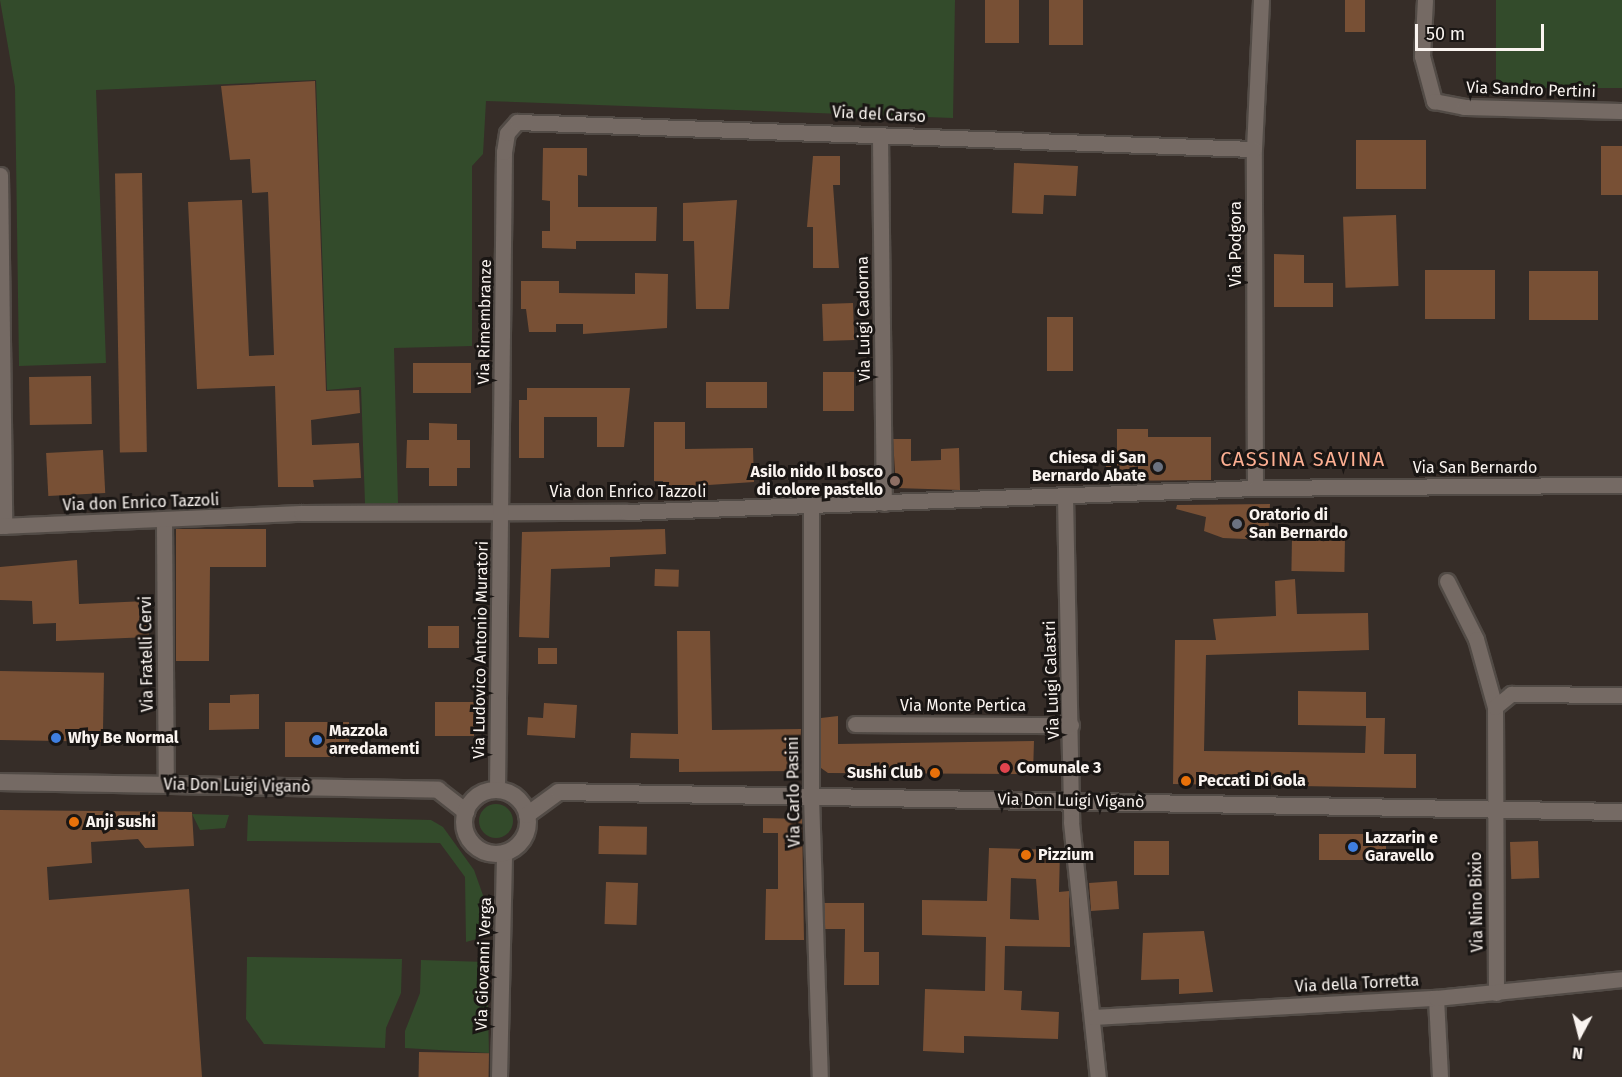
<!DOCTYPE html>
<meta charset="utf-8">
<style>
body{margin:0}
#map{position:relative;width:1622px;height:1077px;overflow:hidden;background:#362d28;font-family:"Fira Sans",sans-serif}
div>[style]{position:absolute}
[style*='--x']{left:calc(var(--x)*1px);top:calc(var(--y)*1px);width:calc(var(--w)*1px);rotate:calc(var(--a)*1deg)}
.green>*{inset:0;background:#334b2b;transform-origin:0 0}
.round{border-radius:50%}
.building>*{inset:0;background:#785035;transform-origin:0 0}
.roads{filter:drop-shadow(2px 0 #524b46) drop-shadow(-2px 0 #524b46) drop-shadow(0 2px #524b46) drop-shadow(0 -2px #524b46)}
.minor>*{height:15px;margin:-7.5px;padding:0 7.5px;transform-origin:7.5px;border-radius:7.5px;background:#756a64}
.tertiary>*{height:16px;margin:-8px;padding:0 8px;transform-origin:8px;border-radius:8px;background:#756a64}
.tertiary>.ring{margin:-8px;padding:0;box-sizing:content-box;background:none;border:16px solid #756a64;border-radius:50%}
.dots>*{width:16px;height:16px;translate:-50% -50%;box-sizing:border-box;border:3px solid #1a1614;border-radius:50%}
span{translate:-50% -50%;white-space:nowrap;text-align:center;line-height:1.15;-webkit-text-stroke:6px #1a1614;paint-order:stroke}
.street-label{font-size:16px;color:#faf4f0}
.poi-label{font-size:16px;color:#faf4f0;font-weight:700}
.right{translate:-100% -50%;text-align:right}
.left{translate:0 -50%;text-align:left}
.quarter-label{font-size:20px;color:#fdaf92;letter-spacing:1.5px}
.north{position:absolute;left:1550px;top:1005px;width:60px;height:60px;-webkit-text-stroke:4px #1a1614;paint-order:stroke;rotate:187deg;font-size:16px;font-weight:700;line-height:24px;text-align:center;color:#faf4f0}
.north::after{content:'';display:block;margin:auto;width:21px;height:27px;background:#faf4f0;clip-path:polygon(50% 0,100% 100%,50% 72%,0 100%)}
.scale{position:absolute;left:1415px;top:24px;width:129px;height:27px;box-sizing:border-box;border:3px solid #faf4f0;border-top:0;padding-left:8px;font-size:18px;line-height:21px;white-space:nowrap;color:#faf4f0;-webkit-text-stroke:4px #1a1614;paint-order:stroke}
</style>
<div id="map">
<div class="green">
<div style="clip-path:polygon(0 0,955px 0,953px 118px,486px 101px,483px 154px,472px 166px,472px 346px,394px 348px,398px 503px,365px 504px,361px 387px,327px 390px,316px 80px,96px 90px,106px 363px,19px 366px,15px 87px)"></div>
<div style="left:1496px;top:0;width:126px;height:88px"></div>
<div class="round" style="left:479px;top:804px;width:34px;height:34px"></div>
<div style="clip-path:polygon(192px 814px,228px 815px,229px 815px,225px 828px,200px 830px)"></div>
<div style="clip-path:polygon(248px 815px,431px 820px,443px 827px,474px 870px,489px 912px,487px 936px,466px 942px,465px 877px,440px 843px,247px 841px)"></div>
<div style="clip-path:polygon(247px 957px,402px 959px,401px 993px,386px 1028px,385px 1048px,264px 1044px,246px 1019px)"></div>
<div style="clip-path:polygon(421px 960px,487px 962px,489px 1053px,405px 1048px,405px 1031px,420px 993px)"></div>
</div>
<div class="building">
<div style="left:985px;top:0;width:34px;height:43px"></div>
<div style="left:1049px;top:0;width:34px;height:45px"></div>
<div style="left:1345px;top:0;width:20px;height:32px"></div>
<div style="clip-path:polygon(315px 81px,326px 391px,359px 390px,360px 413px,311px 420px,312px 445px,359px 443px,361px 478px,313px 480px,314px 487px,278px 487px,275px 386px,197px 389px,188px 202px,242px 200px,249px 356px,274px 355px,268px 192px,252px 193px,250px 159px,230px 160px,221px 86px)"></div>
<div style="left:1426px;top:140px;width:49px;height:70px;rotate:90deg"></div>
<div style="left:1601px;top:146px;width:21px;height:49px"></div>
<div style="clip-path:polygon(543px 148px,587px 148px,587px 176px,578px 175px,578px 207px,657px 207px,656px 241px,576px 241px,576px 249px,542px 248px,542px 231px,550px 231px,550px 201px,542px 200px)"></div>
<div style="clip-path:polygon(813px 156px,840px 156px,840px 185px,833px 185px,839px 268px,813px 268px,813px 227px,807px 227px)"></div>
<div style="clip-path:polygon(1014px 163px,1078px 166px,1076px 196px,1044px 195px,1043px 214px,1012px 213px)"></div>
<div style="left:142px;top:173px;width:279px;height:27px;rotate:89deg"></div>
<div style="clip-path:polygon(737px 200px,729px 309px,696px 309px,694px 241px,683px 241px,683px 203px)"></div>
<div style="left:1396px;top:215px;width:71px;height:53px;rotate:88deg"></div>
<div style="clip-path:polygon(1274px 254px,1304px 255px,1304px 283px,1333px 283px,1333px 307px,1274px 307px)"></div>
<div style="left:1425px;top:270px;width:70px;height:49px"></div>
<div style="left:1598px;top:271px;width:49px;height:69px;rotate:90deg"></div>
<div style="clip-path:polygon(635px 273px,668px 274px,667px 328px,583px 334px,583px 324px,556px 324px,556px 332px,529px 332px,526px 309px,521px 309px,521px 281px,559px 281px,559px 293px,635px 294px)"></div>
<div style="left:853px;top:303px;width:37px;height:31px;rotate:88deg"></div>
<div style="left:1047px;top:317px;width:26px;height:54px"></div>
<div style="left:471px;top:363px;width:30px;height:58px;rotate:90deg"></div>
<div style="left:823px;top:372px;width:31px;height:39px"></div>
<div style="left:91px;top:376px;width:48px;height:62px;rotate:89deg"></div>
<div style="left:706px;top:382px;width:61px;height:26px"></div>
<div style="clip-path:polygon(527px 388px,630px 388px,624px 447px,597px 447px,597px 417px,544px 417px,544px 458px,519px 458px,519px 400px,527px 400px)"></div>
<div style="clip-path:polygon(654px 422px,685px 422px,685px 449px,753px 448px,754px 482px,663px 488px,663px 481px,654px 481px)"></div>
<div style="clip-path:polygon(429px 423px,457px 424px,457px 440px,470px 440px,470px 468px,457px 468px,457px 486px,429px 486px,429px 468px,406px 468px,407px 440px,429px 440px)"></div>
<div style="clip-path:polygon(1117px 429px,1148px 429px,1148px 437px,1211px 437px,1211px 480px,1106px 481px,1106px 453px,1117px 453px)"></div>
<div style="clip-path:polygon(893px 439px,911px 439px,911px 461px,941px 460px,941px 449px,959px 448px,960px 490px,896px 488px)"></div>
<div style="left:103px;top:450px;width:43px;height:57px;rotate:87deg"></div>
<div style="clip-path:polygon(1270px 504px,1268px 540px,1223px 538px,1204px 531px,1206px 517px,1176px 509px,1177px 505px)"></div>
<div style="clip-path:polygon(176px 529px,266px 529px,266px 567px,210px 567px,209px 661px,176px 661px)"></div>
<div style="clip-path:polygon(665px 529px,666px 554px,610px 557px,610px 567px,551px 569px,549px 638px,519px 637px,522px 532px)"></div>
<div style="left:1292px;top:537px;width:53px;height:34px;rotate:1deg"></div>
<div style="clip-path:polygon(77px 560px,79px 604px,147px 601px,149px 637px,56px 641px,56px 623px,33px 624px,32px 601px,0 600px,0 567px)"></div>
<div style="left:655px;top:569px;width:24px;height:17px;rotate:2deg"></div>
<div style="clip-path:polygon(1295px 579px,1297px 614px,1368px 613px,1369px 650px,1206px 655px,1204px 751px,1365px 753px,1366px 726px,1298px 725px,1298px 691px,1366px 692px,1366px 718px,1385px 718px,1384px 754px,1416px 754px,1416px 788px,1173px 784px,1175px 640px,1216px 640px,1213px 619px,1276px 616px,1275px 581px)"></div>
<div style="left:428px;top:626px;width:31px;height:22px"></div>
<div style="clip-path:polygon(677px 631px,710px 631px,712px 730px,801px 729px,799px 771px,679px 772px,679px 759px,630px 758px,631px 733px,678px 734px)"></div>
<div style="left:538px;top:648px;width:19px;height:16px"></div>
<div style="left:0;top:671px;width:104px;height:69px;rotate:1deg"></div>
<div style="clip-path:polygon(259px 694px,259px 729px,209px 730px,209px 703px,230px 703px,230px 695px)"></div>
<div style="left:435px;top:702px;width:39px;height:34px"></div>
<div style="clip-path:polygon(544px 703px,577px 705px,575px 738px,527px 735px,528px 717px,543px 718px)"></div>
<div style="clip-path:polygon(838px 716px,838px 744px,1034px 741px,1033px 774px,828px 773px,821px 768px,821px 718px)"></div>
<div style="left:285px;top:722px;width:64px;height:35px"></div>
<div style="clip-path:polygon(0 810px,192px 812px,194px 846px,145px 848px,138px 839px,91px 842px,92px 863px,47px 867px,49px 900px,189px 889px,202px 1077px,0 1077px)"></div>
<div style="clip-path:polygon(763px 818px,802px 819px,804px 940px,765px 940px,766px 889px,778px 889px,778px 833px,763px 833px)"></div>
<div style="left:599px;top:826px;width:48px;height:28px;rotate:1deg"></div>
<div style="left:1319px;top:834px;width:67px;height:26px"></div>
<div style="left:1134px;top:841px;width:35px;height:34px"></div>
<div style="left:1538px;top:841px;width:37px;height:28px;rotate:88deg"></div>
<div style="clip-path:polygon(evenodd,989px 848px,1060px 850px,1059px 892px,1069px 891px,1070px 947px,1005px 946px,1004px 990px,1022px 991px,1021px 1010px,1059px 1012px,1058px 1039px,964px 1036px,964px 1053px,923px 1051px,925px 989px,985px 991px,986px 937px,922px 935px,922px 900px,987px 901px,989px 848px,1011px 878px,1036px 879px,1039px 920px,1010px 919px,1011px 878px)"></div>
<div style="left:1117px;top:881px;width:28px;height:28px;rotate:86deg"></div>
<div style="left:606px;top:882px;width:32px;height:42px;rotate:2deg"></div>
<div style="clip-path:polygon(824px 903px,864px 903px,864px 952px,879px 952px,879px 985px,844px 985px,845px 929px,825px 929px)"></div>
<div style="clip-path:polygon(1204px 931px,1213px 992px,1179px 994px,1179px 979px,1141px 980px,1143px 933px)"></div>
<div style="left:419px;top:1052px;width:70px;height:25px;rotate:1deg"></div>
</div>
<div class="roads">
<div class="minor">
<div style="--x:1425;--y:0;--w:56;--a:93.1"></div>
<div style="--x:1422;--y:56;--w:47;--a:75.1"></div>
<div style="--x:1434;--y:101;--w:31;--a:11"></div>
<div style="--x:1464;--y:107;--w:158;--a:1.5"></div>
<div style="--x:880;--y:135;--w:368;--a:89.4"></div>
<div style="--x:0;--y:175;--w:351;--a:89.3"></div>
<div style="--x:1255;--y:488;--w:339;--a:-90.2"></div>
<div style="--x:1254;--y:149;--w:149;--a:-87.3"></div>
<div style="--x:1065;--y:496;--w:326;--a:88.9"></div>
<div style="--x:1071;--y:822;--w:256;--a:84"></div>
<div style="--x:811;--y:506;--w:291;--a:90"></div>
<div style="--x:811;--y:797;--w:280;--a:88.2"></div>
<div style="--x:164;--y:522;--w:263;--a:89.6"></div>
<div style="--x:0;--y:526;--w:301;--a:-2.5"></div>
<div style="--x:301;--y:513;--w:326;--a:-0.2"></div>
<div style="--x:627;--y:512;--w:628;--a:-2.19"></div>
<div style="--x:1255;--y:488;--w:367;--a:-0.5"></div>
<div style="--x:1447;--y:581;--w:65;--a:63.4"></div>
<div style="--x:1476;--y:639;--w:71;--a:74.4"></div>
<div style="--x:1495;--y:707;--w:286;--a:89.8"></div>
<div style="--x:1495;--y:707;--w:21;--a:-39"></div>
<div style="--x:1511;--y:694;--w:111;--a:0.5"></div>
<div style="--x:855;--y:724;--w:216;--a:0.3"></div>
<div style="--x:497;--y:790;--w:638;--a:-89.37"></div>
<div style="--x:504;--y:152;--w:19;--a:-81"></div>
<div style="--x:507;--y:133;--w:15;--a:-48"></div>
<div style="--x:517;--y:122;--w:737;--a:2.1"></div>
<div style="--x:1436;--y:998;--w:79;--a:87.1"></div>
<div style="--x:1093;--y:1017;--w:344;--a:-3.2"></div>
<div style="--x:1436;--y:998;--w:187;--a:-5.8"></div>
<div style="--x:499;--y:1077;--w:225;--a:-88.7"></div>
</div>
<div class="tertiary">
<div style="--x:0;--y:782;--w:438;--a:1"></div>
<div style="--x:438;--y:790;--w:36;--a:38"></div>
<div class="ring" style="left:464px;top:790px;width:48px;height:48px"></div>
<div style="--x:527;--y:815;--w:39;--a:-36"></div>
<div style="--x:559;--y:792;--w:1063;--a:1.08"></div>
</div>
</div>
<div class="dots">
<div style="left:1158px;top:467px;background:#6b7280"></div>
<div style="left:895px;top:481px;background:#8d6e63"></div>
<div style="left:1237px;top:524px;background:#6b7280"></div>
<div style="left:56px;top:738px;background:#3f7fe0"></div>
<div style="left:317px;top:740px;background:#3f7fe0"></div>
<div style="left:1005px;top:768px;background:#e0444e"></div>
<div style="left:935px;top:773px;background:#e8710a"></div>
<div style="left:1186px;top:781px;background:#e8710a"></div>
<div style="left:74px;top:822px;background:#e8710a"></div>
<div style="left:1353px;top:847px;background:#3f7fe0"></div>
<div style="left:1026px;top:855px;background:#e8710a"></div>
</div>
<div class="street-label">
<span style="left:1531px;top:90px;rotate:2deg">Via Sandro Pertini</span>
<span style="left:879px;top:115px;rotate:3deg">Via del Carso</span>
<span style="left:1236px;top:244px;rotate:-90deg">Via Podgora</span>
<span style="left:864px;top:319px;rotate:-91deg">Via Luigi Cadorna</span>
<span style="left:485px;top:322px;rotate:-89deg">Via Rimembranze</span>
<span style="left:1475px;top:468px">Via San Bernardo</span>
<span style="left:628px;top:492px">Via don Enrico Tazzoli</span>
<span style="left:141px;top:503px;rotate:-2deg">Via don Enrico Tazzoli</span>
<span style="left:481px;top:650px;rotate:-89deg">Via Ludovico Antonio Muratori</span>
<span style="left:147px;top:654px;rotate:-91deg">Via Fratelli Cervi</span>
<span style="left:1052px;top:680px;rotate:-92deg">Via Luigi Calastri</span>
<span style="left:963px;top:706px">Via Monte Pertica</span>
<span style="left:237px;top:786px;rotate:1deg">Via Don Luigi Viganò</span>
<span style="left:794px;top:792px;rotate:-91deg">Via Carlo Pasini</span>
<span style="left:1071px;top:801px;rotate:1deg">Via Don Luigi Viganò</span>
<span style="left:1477px;top:902px;rotate:-91deg">Via Nino Bixio</span>
<span style="left:484px;top:964px;rotate:-88deg">Via Giovanni Verga</span>
<span style="left:1357px;top:984px;rotate:-3deg">Via della Torretta</span>
</div>
<div class="poi-label">
<span class="right" style="left:1146px;top:467px">Chiesa di San<br>Bernardo Abate</span>
<span class="right" style="left:883px;top:481px">Asilo nido Il bosco<br>di colore pastello</span>
<span class="left" style="left:1249px;top:524px">Oratorio di<br>San Bernardo</span>
<span class="left" style="left:329px;top:740px">Mazzola<br>arredamenti</span>
<span class="left" style="left:68px;top:738px">Why Be Normal</span>
<span class="left" style="left:1017px;top:768px">Comunale 3</span>
<span class="right" style="left:923px;top:773px">Sushi Club</span>
<span class="left" style="left:1198px;top:781px">Peccati Di Gola</span>
<span class="left" style="left:86px;top:822px">Anji sushi</span>
<span class="left" style="left:1365px;top:847px">Lazzarin e<br>Garavello</span>
<span class="left" style="left:1038px;top:855px">Pizzium</span>
</div>
<div class="quarter-label">
<span style="left:1303px;top:459px">CASSINA SAVINA</span>
</div>
<div class="north">N</div>
<div class="scale">50 m</div>
</div>
